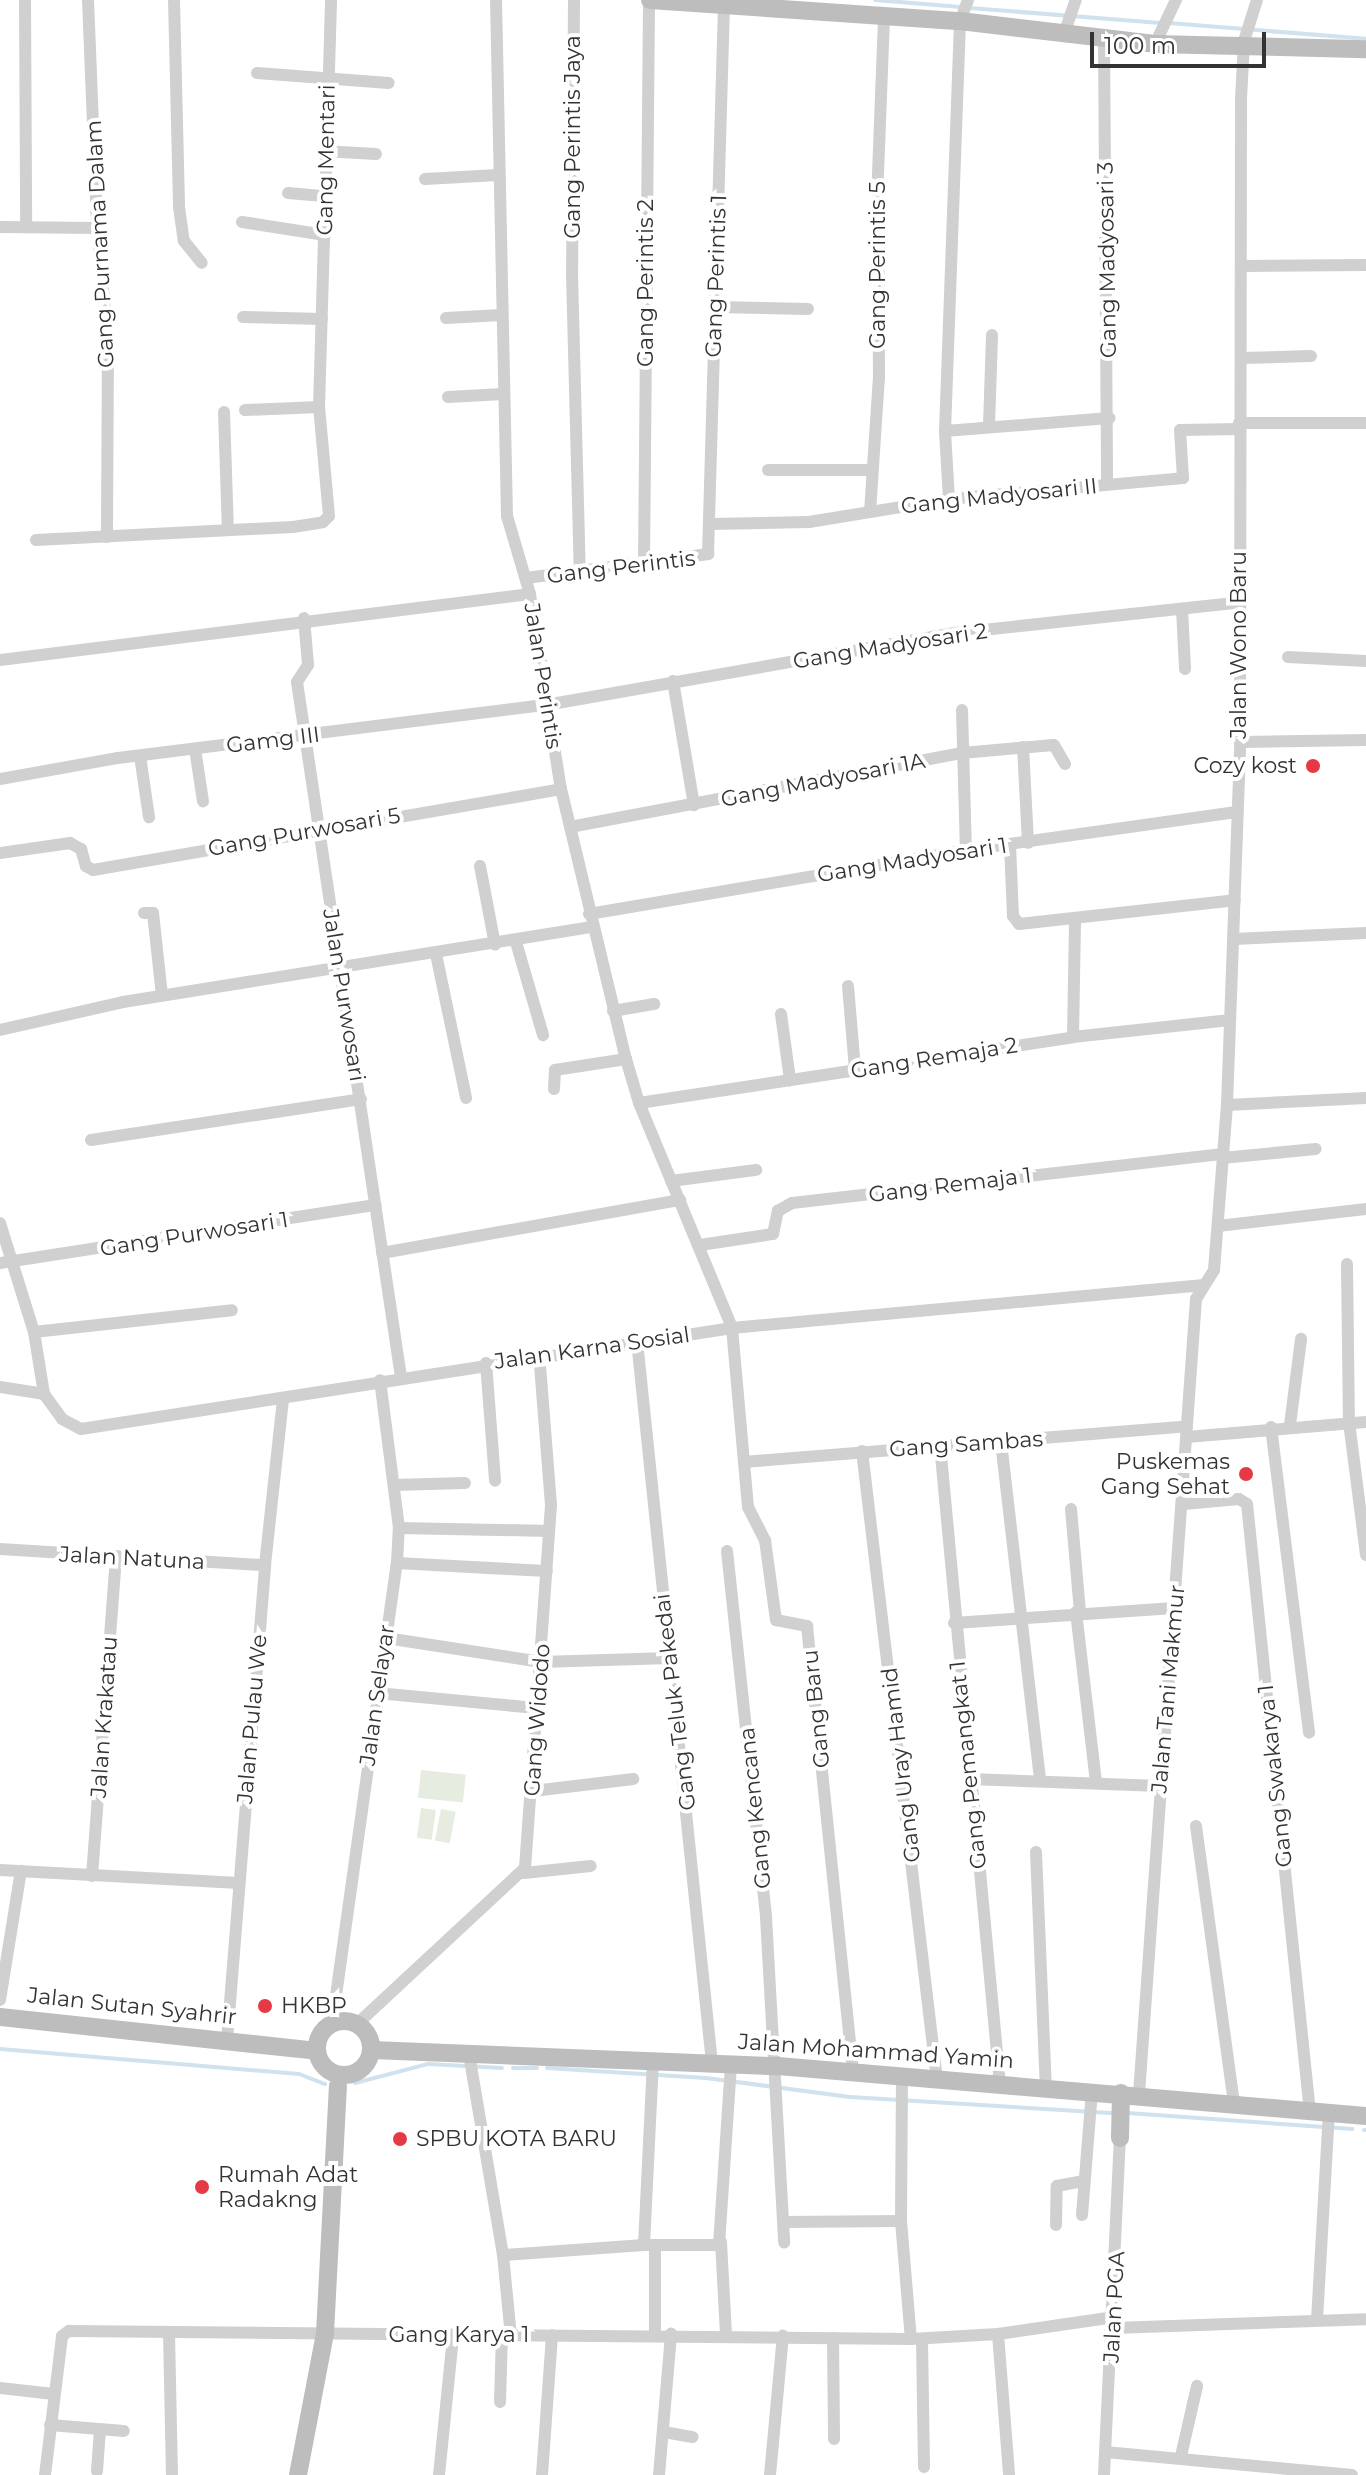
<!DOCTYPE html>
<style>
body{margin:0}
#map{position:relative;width:1366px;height:2475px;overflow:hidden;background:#fff;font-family:Montserrat,sans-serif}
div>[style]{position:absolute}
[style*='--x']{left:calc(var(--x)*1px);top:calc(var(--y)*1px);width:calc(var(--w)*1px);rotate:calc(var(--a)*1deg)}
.green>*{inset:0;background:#e6ecdf;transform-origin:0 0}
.stream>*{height:4px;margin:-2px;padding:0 2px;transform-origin:2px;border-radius:2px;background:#cfe2ee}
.street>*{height:12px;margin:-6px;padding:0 6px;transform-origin:6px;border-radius:6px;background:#d0d0d0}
.secondary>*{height:18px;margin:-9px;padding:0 9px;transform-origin:9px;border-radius:9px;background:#bdbdbd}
.secondary>.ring{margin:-9px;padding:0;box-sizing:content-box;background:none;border:18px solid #bdbdbd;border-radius:50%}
.dots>*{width:22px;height:22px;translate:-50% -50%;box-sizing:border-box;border:4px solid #fff;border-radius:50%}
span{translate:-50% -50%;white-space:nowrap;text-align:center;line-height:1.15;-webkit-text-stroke:8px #fff;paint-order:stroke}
.street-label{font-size:22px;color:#333}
.poi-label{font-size:22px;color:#333}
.right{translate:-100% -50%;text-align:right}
.left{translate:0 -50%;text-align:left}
.scale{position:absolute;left:1090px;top:32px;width:176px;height:36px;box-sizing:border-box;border:4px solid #333;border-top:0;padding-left:10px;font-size:24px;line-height:28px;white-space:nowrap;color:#333;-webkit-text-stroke:6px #fff;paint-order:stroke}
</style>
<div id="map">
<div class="green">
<div style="left:421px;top:1770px;width:45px;height:28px;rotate:6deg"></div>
<div style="left:421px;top:1808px;width:15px;height:30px;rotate:8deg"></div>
<div style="left:441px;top:1809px;width:15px;height:32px;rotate:11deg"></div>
</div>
<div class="stream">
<div style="--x:875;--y:0;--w:86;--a:4.7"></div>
<div style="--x:970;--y:8;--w:191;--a:4.5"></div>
<div style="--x:1169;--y:23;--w:198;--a:4.6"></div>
<div style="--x:0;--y:2049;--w:300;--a:4.8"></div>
<div style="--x:299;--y:2074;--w:28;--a:21"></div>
<div style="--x:513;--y:2068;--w:24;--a:0"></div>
<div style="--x:547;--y:2068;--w:159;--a:3.6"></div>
<div style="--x:706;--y:2078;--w:145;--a:7.5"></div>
<div style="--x:850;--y:2097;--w:265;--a:3.5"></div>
<div style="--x:355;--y:2083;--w:75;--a:-14.6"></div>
<div style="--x:428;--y:2064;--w:74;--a:3.1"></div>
<div style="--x:1128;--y:2113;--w:225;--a:4.1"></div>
<div style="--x:1364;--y:2130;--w:2;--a:0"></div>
</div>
<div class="street">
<div style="--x:25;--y:0;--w:226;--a:89.7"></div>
<div style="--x:88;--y:0;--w:228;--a:87.7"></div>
<div style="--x:97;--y:228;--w:114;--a:84.4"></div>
<div style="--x:108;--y:341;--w:196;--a:90.3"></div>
<div style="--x:174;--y:0;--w:207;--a:88.6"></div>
<div style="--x:179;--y:207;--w:34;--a:82"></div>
<div style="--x:184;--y:241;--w:28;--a:51"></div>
<div style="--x:496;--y:0;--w:516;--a:88.78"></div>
<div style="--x:507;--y:516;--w:81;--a:73.6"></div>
<div style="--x:530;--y:594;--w:197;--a:81"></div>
<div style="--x:561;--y:789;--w:278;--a:76.5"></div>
<div style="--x:626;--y:1059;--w:46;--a:73.5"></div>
<div style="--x:639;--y:1103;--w:243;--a:67.5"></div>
<div style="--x:732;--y:1328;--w:180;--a:84.9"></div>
<div style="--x:748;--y:1507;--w:37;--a:63"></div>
<div style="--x:765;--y:1540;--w:81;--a:82.2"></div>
<div style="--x:776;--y:1620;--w:32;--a:11"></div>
<div style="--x:807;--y:1626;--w:449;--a:84.1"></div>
<div style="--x:574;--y:0;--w:274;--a:90.4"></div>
<div style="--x:572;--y:274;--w:299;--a:88.5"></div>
<div style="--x:1064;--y:34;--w:36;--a:-71"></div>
<div style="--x:1104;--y:37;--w:447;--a:89.6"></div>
<div style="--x:1155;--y:44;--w:49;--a:-64.5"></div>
<div style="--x:257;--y:73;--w:132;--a:4.3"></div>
<div style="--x:323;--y:151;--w:53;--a:3.2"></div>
<div style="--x:425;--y:179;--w:73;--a:-3.1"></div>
<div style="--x:288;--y:193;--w:36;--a:5"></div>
<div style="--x:242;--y:222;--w:84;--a:8.9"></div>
<div style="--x:0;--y:227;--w:97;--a:0.6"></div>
<div style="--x:1243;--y:266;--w:123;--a:-0.5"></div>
<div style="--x:715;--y:307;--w:93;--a:1.2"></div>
<div style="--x:243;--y:317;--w:79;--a:1.5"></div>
<div style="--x:446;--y:318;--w:55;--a:-3.1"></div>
<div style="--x:1241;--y:358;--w:70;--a:-1.6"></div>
<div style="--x:448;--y:397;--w:55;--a:-3.1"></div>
<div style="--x:245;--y:410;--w:74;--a:-2.3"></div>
<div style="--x:224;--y:412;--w:118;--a:88.1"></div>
<div style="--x:1239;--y:423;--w:127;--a:0"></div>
<div style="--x:989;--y:426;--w:91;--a:-88.1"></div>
<div style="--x:945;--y:431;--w:165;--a:-4.5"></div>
<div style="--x:768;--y:470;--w:104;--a:0"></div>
<div style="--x:949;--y:499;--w:68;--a:-93.4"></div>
<div style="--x:945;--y:431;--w:410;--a:-87.9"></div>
<div style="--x:960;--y:21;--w:22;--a:-69"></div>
<div style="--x:870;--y:512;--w:134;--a:-86.2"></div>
<div style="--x:879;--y:378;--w:204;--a:-90.3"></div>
<div style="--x:878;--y:174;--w:156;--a:-87.8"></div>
<div style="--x:709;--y:524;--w:100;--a:-1.1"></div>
<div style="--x:809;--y:522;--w:142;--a:-9.3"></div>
<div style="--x:949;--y:499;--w:235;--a:-5.1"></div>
<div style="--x:1183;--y:478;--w:48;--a:-93.6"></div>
<div style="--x:1180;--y:430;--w:60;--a:-1"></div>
<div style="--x:36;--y:540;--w:257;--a:-2.9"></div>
<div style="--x:293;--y:527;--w:30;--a:-9"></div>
<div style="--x:323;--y:522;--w:8;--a:-45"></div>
<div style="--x:329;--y:516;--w:109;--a:-95.2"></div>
<div style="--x:319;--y:407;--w:407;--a:-88.3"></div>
<div style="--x:644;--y:565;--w:565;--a:-89.49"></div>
<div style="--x:526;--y:578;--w:184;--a:-7.5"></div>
<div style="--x:708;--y:554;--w:550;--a:-88.33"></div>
<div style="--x:1182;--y:609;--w:60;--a:87.1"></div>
<div style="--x:304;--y:618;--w:47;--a:85.1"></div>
<div style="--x:308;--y:665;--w:20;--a:123"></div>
<div style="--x:297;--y:682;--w:703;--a:81.49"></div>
<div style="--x:1288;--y:657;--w:78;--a:2.9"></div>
<div style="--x:0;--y:660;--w:534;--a:-7.1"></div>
<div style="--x:673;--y:681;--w:126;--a:80.4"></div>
<div style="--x:962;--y:710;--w:140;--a:88.4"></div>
<div style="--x:1240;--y:742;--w:126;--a:-0.9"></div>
<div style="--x:1023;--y:747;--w:96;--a:87"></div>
<div style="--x:195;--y:749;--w:53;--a:81.3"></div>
<div style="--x:140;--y:756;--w:62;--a:81.6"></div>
<div style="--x:0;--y:779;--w:120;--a:-10.1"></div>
<div style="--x:118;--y:758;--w:431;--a:-7.1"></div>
<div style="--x:546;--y:705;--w:414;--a:-10"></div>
<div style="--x:954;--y:633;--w:284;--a:-6.1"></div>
<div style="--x:570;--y:827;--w:399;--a:-10.7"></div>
<div style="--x:962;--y:753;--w:92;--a:-5"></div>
<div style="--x:1054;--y:745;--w:22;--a:60"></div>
<div style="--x:1010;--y:845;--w:71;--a:87.6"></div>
<div style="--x:1013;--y:916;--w:10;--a:53"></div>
<div style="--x:1019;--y:924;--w:217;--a:-6.3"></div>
<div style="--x:0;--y:853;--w:71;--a:-8.1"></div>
<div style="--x:70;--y:843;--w:13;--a:29"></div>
<div style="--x:81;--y:849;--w:18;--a:74"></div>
<div style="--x:86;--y:866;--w:8;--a:30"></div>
<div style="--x:93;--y:870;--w:475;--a:-9.8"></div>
<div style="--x:480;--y:866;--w:80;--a:79.2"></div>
<div style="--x:144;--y:913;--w:9;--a:0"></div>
<div style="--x:153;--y:913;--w:83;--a:83.8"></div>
<div style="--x:589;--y:914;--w:382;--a:-9.6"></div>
<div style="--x:966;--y:850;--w:273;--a:-8"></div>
<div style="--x:1234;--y:939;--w:132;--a:-2.6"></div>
<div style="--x:516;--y:942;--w:97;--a:73.8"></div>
<div style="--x:436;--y:954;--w:147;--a:78.2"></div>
<div style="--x:848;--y:986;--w:84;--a:85.2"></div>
<div style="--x:613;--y:1011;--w:42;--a:-9.7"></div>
<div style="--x:781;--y:1014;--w:67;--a:82.2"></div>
<div style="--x:0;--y:1030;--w:126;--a:-12.8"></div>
<div style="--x:123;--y:1002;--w:475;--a:-9.1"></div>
<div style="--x:1073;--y:1037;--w:117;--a:-89"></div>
<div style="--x:554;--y:1089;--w:19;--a:-87"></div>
<div style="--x:555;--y:1070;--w:72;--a:-8.8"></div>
<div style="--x:639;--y:1103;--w:439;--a:-8.6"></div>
<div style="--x:1073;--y:1037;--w:158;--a:-6.2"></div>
<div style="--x:1227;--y:1105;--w:139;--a:-2.9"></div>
<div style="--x:91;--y:1140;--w:273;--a:-8.6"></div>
<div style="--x:1222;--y:1158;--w:94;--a:-5.5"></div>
<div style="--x:671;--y:1181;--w:86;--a:-7.4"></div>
<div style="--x:0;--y:1223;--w:114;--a:72.7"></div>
<div style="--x:34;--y:1332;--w:63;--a:80.8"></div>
<div style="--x:44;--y:1394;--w:31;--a:54"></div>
<div style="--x:62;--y:1419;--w:21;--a:28"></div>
<div style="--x:81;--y:1429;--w:659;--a:-8.82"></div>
<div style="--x:732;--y:1328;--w:474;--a:-5.2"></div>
<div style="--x:1218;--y:1226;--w:149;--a:-6.6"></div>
<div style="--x:700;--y:1245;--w:74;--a:-8.6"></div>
<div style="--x:773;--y:1234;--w:24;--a:-78"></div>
<div style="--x:778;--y:1211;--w:16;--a:-30"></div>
<div style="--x:792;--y:1203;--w:434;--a:-6.5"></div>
<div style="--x:382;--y:1253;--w:303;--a:-10.1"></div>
<div style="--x:0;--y:1263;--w:380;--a:-8.8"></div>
<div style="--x:1347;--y:1264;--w:158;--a:89.3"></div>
<div style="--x:1349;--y:1422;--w:134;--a:82.7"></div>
<div style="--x:34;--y:1332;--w:199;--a:-6.3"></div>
<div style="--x:637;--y:1341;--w:726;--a:84.07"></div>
<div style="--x:486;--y:1363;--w:118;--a:85.6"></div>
<div style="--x:0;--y:1387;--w:45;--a:9"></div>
<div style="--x:1290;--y:1425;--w:87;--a:-82.7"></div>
<div style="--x:1271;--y:1427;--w:308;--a:82.9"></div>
<div style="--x:1187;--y:1437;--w:180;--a:-4.8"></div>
<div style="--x:1001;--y:1442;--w:340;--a:83.4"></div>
<div style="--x:940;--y:1445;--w:642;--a:84.64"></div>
<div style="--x:862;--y:1451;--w:633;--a:83.2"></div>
<div style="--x:744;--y:1462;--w:444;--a:-4.6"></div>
<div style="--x:394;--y:1485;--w:71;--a:-1.6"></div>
<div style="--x:1184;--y:1504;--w:55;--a:-5.2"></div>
<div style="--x:1239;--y:1499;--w:9;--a:32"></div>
<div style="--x:1247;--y:1504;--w:612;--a:84.09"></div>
<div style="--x:1071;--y:1509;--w:103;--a:85"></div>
<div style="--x:399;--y:1528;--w:150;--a:1.1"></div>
<div style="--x:0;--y:1549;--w:265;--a:3.5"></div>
<div style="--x:727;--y:1551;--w:368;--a:83.9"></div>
<div style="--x:766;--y:1917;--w:326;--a:86.8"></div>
<div style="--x:397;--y:1563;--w:150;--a:3.1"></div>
<div style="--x:1076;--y:1612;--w:171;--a:83.3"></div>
<div style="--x:954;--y:1623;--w:221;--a:-3.9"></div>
<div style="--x:386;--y:1638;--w:157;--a:8.8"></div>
<div style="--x:541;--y:1662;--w:129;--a:-1.8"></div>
<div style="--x:377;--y:1693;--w:161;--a:5.4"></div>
<div style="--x:969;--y:1779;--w:191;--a:2.1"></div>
<div style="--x:533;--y:1791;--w:101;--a:-6.8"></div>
<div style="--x:1196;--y:1826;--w:282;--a:82.2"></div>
<div style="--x:1036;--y:1852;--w:236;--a:87.6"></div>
<div style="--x:0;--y:1870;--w:239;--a:3.1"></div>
<div style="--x:524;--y:1873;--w:67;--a:-6"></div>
<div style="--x:92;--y:1876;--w:318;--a:-85.7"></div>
<div style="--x:0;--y:2000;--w:131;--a:-80.8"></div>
<div style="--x:332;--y:2024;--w:466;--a:-82"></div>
<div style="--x:397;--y:1563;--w:35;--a:-87"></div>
<div style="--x:399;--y:1528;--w:149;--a:-97.3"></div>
<div style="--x:357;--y:2024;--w:229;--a:-42.9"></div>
<div style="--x:525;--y:1868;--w:364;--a:-85.9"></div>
<div style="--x:551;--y:1505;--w:151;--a:-94.5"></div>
<div style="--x:227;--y:2040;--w:477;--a:-85.4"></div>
<div style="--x:265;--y:1565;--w:168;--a:-83.8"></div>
<div style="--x:469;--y:2054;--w:204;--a:80.4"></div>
<div style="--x:503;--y:2255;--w:81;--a:84.4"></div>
<div style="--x:902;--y:2077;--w:144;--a:90.4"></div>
<div style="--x:901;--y:2221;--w:118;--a:85.2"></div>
<div style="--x:1139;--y:2094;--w:797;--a:-85.9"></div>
<div style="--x:1196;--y:1299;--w:34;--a:-58"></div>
<div style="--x:1214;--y:1270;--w:166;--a:-85.5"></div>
<div style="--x:1227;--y:1105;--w:363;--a:-87.9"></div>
<div style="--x:1240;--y:742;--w:643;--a:-89.91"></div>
<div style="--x:1241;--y:99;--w:58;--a:-87"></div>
<div style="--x:1244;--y:41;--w:43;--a:-72.4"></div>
<div style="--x:1082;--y:2215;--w:124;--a:-85.4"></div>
<div style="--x:785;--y:2222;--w:116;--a:-0.5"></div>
<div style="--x:1056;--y:2225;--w:39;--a:-89"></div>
<div style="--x:1057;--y:2186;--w:26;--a:-11"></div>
<div style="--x:721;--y:2242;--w:93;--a:86.9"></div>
<div style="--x:644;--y:2245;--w:185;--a:-87.2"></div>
<div style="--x:655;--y:2245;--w:88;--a:90"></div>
<div style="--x:503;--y:2255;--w:141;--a:-4.1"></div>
<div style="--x:644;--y:2245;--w:75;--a:0"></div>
<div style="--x:719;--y:2245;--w:181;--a:-86.2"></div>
<div style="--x:1317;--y:2320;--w:207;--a:-86.7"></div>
<div style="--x:1114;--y:2328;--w:252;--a:-2"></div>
<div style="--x:169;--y:2333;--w:142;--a:88.8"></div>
<div style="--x:998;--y:2334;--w:141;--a:85.5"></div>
<div style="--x:833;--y:2338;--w:101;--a:89.4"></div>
<div style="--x:922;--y:2339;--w:128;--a:89.1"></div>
<div style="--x:0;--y:2388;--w:54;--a:6.3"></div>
<div style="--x:500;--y:2402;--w:66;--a:-88.3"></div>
<div style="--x:50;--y:2425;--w:74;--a:4.6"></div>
<div style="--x:664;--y:2432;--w:29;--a:10"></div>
<div style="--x:1105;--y:2452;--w:248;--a:5.3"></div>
<div style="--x:1181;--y:2456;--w:72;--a:-77.1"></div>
<div style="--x:97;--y:2471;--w:42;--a:-85.9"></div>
<div style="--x:45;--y:2475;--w:140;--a:-83"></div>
<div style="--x:62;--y:2336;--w:9;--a:-36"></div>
<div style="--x:69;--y:2331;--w:842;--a:0.54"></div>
<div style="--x:911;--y:2339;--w:87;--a:-3.3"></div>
<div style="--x:998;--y:2334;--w:118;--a:-8.3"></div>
<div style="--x:439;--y:2475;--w:140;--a:-84.2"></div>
<div style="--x:542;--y:2475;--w:140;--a:-85.9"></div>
<div style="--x:659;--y:2475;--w:142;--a:-85.1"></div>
<div style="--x:770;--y:2475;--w:140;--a:-84.7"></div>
<div style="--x:1104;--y:2475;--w:337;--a:-87.3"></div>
</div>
<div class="secondary">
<div style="--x:650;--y:0;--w:311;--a:3.9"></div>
<div style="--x:960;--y:21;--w:196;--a:6.7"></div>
<div style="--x:1155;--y:44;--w:211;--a:1.4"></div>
<div style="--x:0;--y:2017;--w:319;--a:6.1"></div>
<div class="ring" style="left:317px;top:2021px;width:36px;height:36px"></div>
<div style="--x:372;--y:2050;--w:406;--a:2.3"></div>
<div style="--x:778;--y:2066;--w:590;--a:4.86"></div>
<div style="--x:1120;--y:2138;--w:45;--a:-88.7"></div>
<div style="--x:298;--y:2475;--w:145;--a:-79.2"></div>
<div style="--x:325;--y:2333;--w:247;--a:-87"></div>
</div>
<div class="dots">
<div style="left:1313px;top:766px;background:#e63946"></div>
<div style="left:1246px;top:1474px;background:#e63946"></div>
<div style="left:265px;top:2006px;background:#e63946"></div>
<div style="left:400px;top:2139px;background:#e63946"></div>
<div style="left:202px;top:2187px;background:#e63946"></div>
</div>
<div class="street-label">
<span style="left:573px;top:137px;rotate:-90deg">Gang Perintis Jaya</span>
<span style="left:326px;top:160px;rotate:-89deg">Gang Mentari</span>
<span style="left:100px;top:244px;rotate:-93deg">Gang Purnama Dalam</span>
<span style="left:1107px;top:260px;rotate:-91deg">Gang Madyosari 3</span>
<span style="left:878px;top:265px;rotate:-90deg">Gang Perintis 5</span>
<span style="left:716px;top:276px;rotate:-88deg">Gang Perintis 1</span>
<span style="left:646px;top:283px;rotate:-90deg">Gang Perintis 2</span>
<span style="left:999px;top:496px;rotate:-6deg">Gang Madyosari II</span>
<span style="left:621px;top:567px;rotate:-7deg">Gang Perintis</span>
<span style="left:1239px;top:645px;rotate:-90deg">Jalan Wono Baru</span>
<span style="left:890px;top:646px;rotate:-9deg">Gang Madyosari 2</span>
<span style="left:543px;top:676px;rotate:81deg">Jalan Perintis</span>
<span style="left:273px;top:740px;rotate:-7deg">Gamg III</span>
<span style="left:823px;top:780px;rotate:-11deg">Gang Madyosari 1A</span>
<span style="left:304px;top:832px;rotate:-10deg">Gang Purwosari 5</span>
<span style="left:912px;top:860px;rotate:-9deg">Gang Madyosari 1</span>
<span style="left:344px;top:995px;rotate:81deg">Jalan Purwosari</span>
<span style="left:934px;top:1058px;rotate:-9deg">Gang Remaja 2</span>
<span style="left:950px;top:1185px;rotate:-7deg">Gang Remaja 1</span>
<span style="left:194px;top:1234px;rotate:-9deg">Gang Purwosari 1</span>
<span style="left:592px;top:1348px;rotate:-8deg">Jalan Karna Sosial</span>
<span style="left:966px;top:1444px;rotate:-4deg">Gang Sambas</span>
<span style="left:132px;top:1558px;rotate:3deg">Jalan Natuna</span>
<span style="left:1168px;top:1689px;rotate:-85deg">Jalan Tani Makmur</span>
<span style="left:377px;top:1695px;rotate:-82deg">Jalan Selayar</span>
<span style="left:675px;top:1702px;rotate:-97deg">Gang Teluk Pakedai</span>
<span style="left:816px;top:1709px;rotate:-96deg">Gang Baru</span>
<span style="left:104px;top:1717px;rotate:-86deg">Jalan Krakatau</span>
<span style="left:252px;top:1719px;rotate:-85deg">Jalan Pulau We</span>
<span style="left:537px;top:1720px;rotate:-86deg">Gang Widodo</span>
<span style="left:901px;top:1765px;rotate:-97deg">Gang Uray Hamid</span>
<span style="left:968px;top:1765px;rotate:-96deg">Gang Pemangkat 1</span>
<span style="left:1275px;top:1776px;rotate:-96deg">Gang Swakarya 1</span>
<span style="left:755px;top:1808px;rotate:-96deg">Gang Kencana</span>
<span style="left:132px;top:2006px;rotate:6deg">Jalan Sutan Syahrir</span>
<span style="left:876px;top:2051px;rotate:4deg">Jalan Mohammad Yamin</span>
<span style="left:1114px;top:2307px;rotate:-87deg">Jalan PGA</span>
<span style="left:459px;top:2335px">Gang Karya 1</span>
</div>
<div class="poi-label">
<span class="right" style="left:1297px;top:766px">Cozy kost</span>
<span class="right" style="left:1230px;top:1474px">Puskemas<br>Gang Sehat</span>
<span class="left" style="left:281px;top:2006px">HKBP</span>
<span class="left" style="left:416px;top:2139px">SPBU KOTA BARU</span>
<span class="left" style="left:218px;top:2187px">Rumah Adat<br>Radakng</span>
</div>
<div class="scale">100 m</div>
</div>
